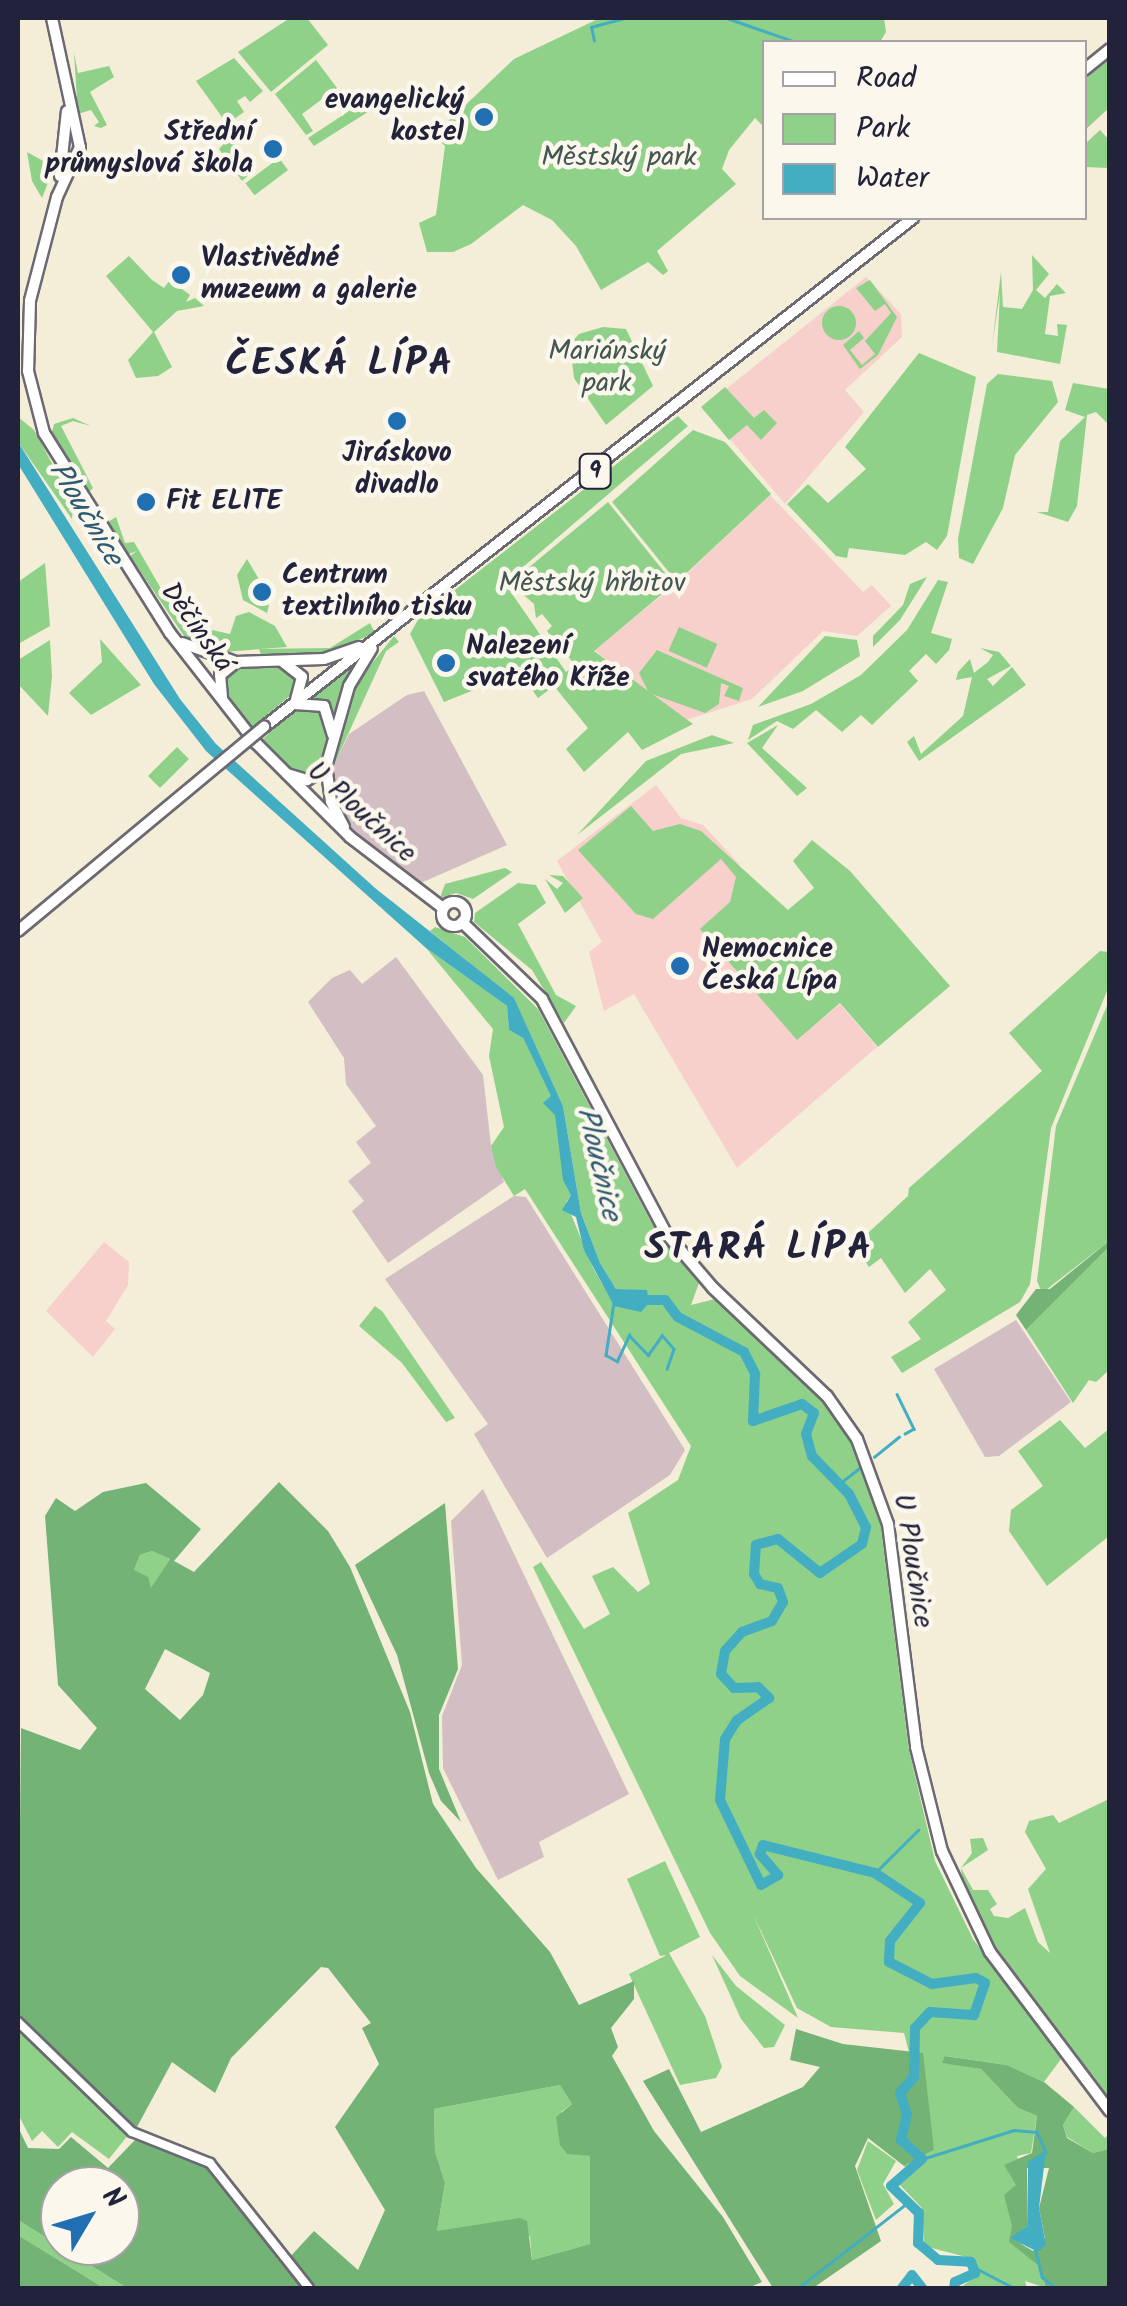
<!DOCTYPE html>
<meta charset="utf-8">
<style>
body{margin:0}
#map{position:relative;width:1127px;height:2306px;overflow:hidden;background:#f4edd7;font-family:Kalam,sans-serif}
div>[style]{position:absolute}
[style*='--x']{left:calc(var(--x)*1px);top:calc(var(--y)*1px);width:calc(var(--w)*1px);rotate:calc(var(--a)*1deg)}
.built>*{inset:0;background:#f7d0cc}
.industrial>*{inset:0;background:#d2bec3}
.green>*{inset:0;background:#8fd189;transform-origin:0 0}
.round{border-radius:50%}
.forest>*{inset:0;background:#73b375}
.water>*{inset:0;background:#43adc2}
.stream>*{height:2.5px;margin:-1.25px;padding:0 1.25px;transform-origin:1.25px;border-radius:1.25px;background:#43adc2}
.river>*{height:10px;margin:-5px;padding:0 5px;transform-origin:5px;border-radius:5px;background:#43adc2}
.roads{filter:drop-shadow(2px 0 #6c6972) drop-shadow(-2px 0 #6c6972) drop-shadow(0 2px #6c6972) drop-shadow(0 -2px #6c6972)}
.minor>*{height:8px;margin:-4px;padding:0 4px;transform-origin:4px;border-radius:4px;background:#fff}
.major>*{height:10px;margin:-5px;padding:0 5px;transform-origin:5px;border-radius:5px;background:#fff}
.major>.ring{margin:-5px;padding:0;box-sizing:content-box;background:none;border:10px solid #fff;border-radius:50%}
.bridges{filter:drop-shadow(2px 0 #6c6972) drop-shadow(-2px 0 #6c6972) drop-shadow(0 2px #6c6972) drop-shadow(0 -2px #6c6972)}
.major-bridge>*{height:10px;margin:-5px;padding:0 5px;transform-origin:5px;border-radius:5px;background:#fff}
.dots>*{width:28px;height:28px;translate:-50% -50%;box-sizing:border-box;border:5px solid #fbf7ec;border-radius:50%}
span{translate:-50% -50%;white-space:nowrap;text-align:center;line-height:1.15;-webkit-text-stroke:9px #fbf7ec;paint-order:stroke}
.shield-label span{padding:2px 8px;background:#fbf7ec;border:2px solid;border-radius:8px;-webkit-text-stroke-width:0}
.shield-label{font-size:25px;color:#22223b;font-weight:700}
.poi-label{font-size:28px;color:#22223b;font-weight:700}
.right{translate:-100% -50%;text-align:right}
.left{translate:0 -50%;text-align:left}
.park-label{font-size:28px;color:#435752}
.street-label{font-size:28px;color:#22223b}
.water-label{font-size:30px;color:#2f5a71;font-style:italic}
.district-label{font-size:38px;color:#22223b;font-weight:700;letter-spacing:2.5px}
.frame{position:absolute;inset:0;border:20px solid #22223b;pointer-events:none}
.legend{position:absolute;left:762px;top:40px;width:325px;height:180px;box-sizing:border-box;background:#fbf7ec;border:2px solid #a4a2a5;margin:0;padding:12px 18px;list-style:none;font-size:30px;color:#22223b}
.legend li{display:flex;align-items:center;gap:20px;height:50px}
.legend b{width:50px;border:2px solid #a4a2a5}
.north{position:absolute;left:40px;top:2166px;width:100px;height:100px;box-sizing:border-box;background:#fbf7ec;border:2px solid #a4a2a5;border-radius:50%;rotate:52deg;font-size:28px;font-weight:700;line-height:40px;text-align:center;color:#22223b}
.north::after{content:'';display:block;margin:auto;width:35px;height:45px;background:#1f6fb2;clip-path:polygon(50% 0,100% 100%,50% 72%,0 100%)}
</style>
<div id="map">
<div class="built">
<div style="clip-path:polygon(866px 277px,901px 314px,902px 337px,845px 390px,864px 412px,785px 504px,730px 439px,726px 389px)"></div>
<div style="clip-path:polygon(770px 495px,863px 592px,872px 585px,891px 606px,857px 636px,823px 631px,752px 699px,686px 720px,594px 650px,675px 585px)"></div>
<div style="clip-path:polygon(656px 785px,681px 818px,703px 825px,739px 864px,757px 955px,817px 1023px,840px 1004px,877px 1047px,737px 1168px,634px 994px,604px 1011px,589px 952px,602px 942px,557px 861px)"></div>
<div style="clip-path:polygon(104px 1242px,129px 1262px,128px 1285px,106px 1321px,115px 1329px,93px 1357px,46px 1311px)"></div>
</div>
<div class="industrial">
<div style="clip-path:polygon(424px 691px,507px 845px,414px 886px,346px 824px,332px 794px,334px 765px,349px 734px,407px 695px)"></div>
<div style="clip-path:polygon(396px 957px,483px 1075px,491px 1146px,504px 1182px,388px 1263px,352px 1211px,364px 1201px,348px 1181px,371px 1163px,356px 1142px,376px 1126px,346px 1084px,344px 1058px,308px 1002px,332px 978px,350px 970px,362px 984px)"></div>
<div style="clip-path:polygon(514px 1196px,526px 1197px,685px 1450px,670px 1475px,547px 1558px,474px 1434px,488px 1424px,385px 1279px)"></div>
<div style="clip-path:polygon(1016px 1320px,1071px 1402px,999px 1456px,985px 1457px,934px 1369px)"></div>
<div style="clip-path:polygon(483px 1489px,629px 1794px,539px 1842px,544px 1857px,498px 1880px,443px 1768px,442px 1716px,462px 1665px,451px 1521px)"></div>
</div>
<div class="green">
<div style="clip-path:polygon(290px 18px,307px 18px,328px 45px,271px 92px,238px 52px)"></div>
<div style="clip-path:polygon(600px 18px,884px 18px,886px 32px,880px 42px,764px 42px,764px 127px,755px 118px,729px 150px,722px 169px,736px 184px,657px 251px,668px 271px,663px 275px,648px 262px,601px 290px,576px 246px,552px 220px,523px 205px,471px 244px,453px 252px,427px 252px,419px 223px,436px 215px,445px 146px,434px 135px,514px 59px)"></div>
<div style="clip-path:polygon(74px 53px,78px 73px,109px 66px,114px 77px,90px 92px,107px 125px,101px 128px,94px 126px,99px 122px,91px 110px,78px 114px)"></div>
<div style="clip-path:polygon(1109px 56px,1109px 108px,1085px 130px,1085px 76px)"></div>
<div style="clip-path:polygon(234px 58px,263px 91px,250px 102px,245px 96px,237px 101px,244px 112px,227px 124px,196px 81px)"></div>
<div style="clip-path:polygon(316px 60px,337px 88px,302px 114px,313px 131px,306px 135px,275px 94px)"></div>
<div style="clip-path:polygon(372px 96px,379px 105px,314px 146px,308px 138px)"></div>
<div style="clip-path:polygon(1100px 130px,1109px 140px,1109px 168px,1085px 167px,1085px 144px)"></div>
<div style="clip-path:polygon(230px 137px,253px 171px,242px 181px,219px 149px)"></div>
<div style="clip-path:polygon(27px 152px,54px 167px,42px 198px,32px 181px)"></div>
<div style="left:279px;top:158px;width:15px;height:42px;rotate:53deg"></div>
<div style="clip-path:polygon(1032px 255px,1049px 274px,1036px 290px,1045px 298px,1057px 284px,1066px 293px,1050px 296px,1045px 334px,1058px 336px,1057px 324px,1067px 325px,1060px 364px,997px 352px,1000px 293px,992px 346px,1001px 272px,1003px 307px,1022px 309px,1033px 290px)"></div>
<div style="clip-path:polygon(129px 256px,152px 280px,164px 288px,170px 280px,190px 295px,186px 302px,195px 298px,204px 306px,177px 311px,154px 332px,172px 367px,158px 376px,136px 378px,128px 360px,153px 332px,106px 276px)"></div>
<div style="clip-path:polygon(870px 280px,897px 317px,878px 355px,860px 369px,843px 345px,859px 331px,864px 338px,850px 350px,862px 365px,875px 354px,865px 341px,891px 313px,885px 304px,875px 311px,856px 288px)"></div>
<div class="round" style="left:822px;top:306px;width:34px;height:34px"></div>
<div style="clip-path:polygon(603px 327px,626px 329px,653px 386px,606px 425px,574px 378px,570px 344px,579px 334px)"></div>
<div style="clip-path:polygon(919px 353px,976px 377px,947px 536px,937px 550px,926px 542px,905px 555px,849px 548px,847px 558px,836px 556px,787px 504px,808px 484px,828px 503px,866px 469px,845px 447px)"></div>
<div style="clip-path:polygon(998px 374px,1052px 381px,1058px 402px,1015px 455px,1003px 508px,973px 564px,959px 558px,958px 539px,987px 384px)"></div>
<div style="clip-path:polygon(1073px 383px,1109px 389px,1110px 426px,1096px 412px,1087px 415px,1077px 506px,1068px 522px,1037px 512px,1048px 512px,1060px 441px,1085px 417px,1065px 410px)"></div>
<div style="clip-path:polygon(725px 387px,754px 418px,764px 410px,777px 423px,761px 440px,747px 425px,729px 440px,701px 407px)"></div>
<div style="clip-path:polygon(678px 416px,688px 426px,509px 579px,501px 578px,566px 672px,575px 665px,547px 631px,552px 626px,542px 614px,536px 618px,534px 604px,510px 583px,608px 502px,674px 584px,594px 651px,693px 724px,642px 750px,628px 732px,584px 772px,566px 749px,588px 728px,554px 686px,538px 698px,519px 672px,444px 702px,410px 634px,419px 618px)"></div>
<div style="clip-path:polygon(18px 417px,34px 430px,73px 502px,72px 519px,18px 442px)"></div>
<div style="clip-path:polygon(73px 418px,91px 426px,73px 421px,61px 426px,93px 488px,89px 492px,52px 432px,54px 424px)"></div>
<div style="clip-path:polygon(693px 430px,725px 442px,771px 494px,677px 582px,612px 502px)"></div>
<div style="clip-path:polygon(116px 517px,125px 543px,134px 542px,181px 623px,230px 634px,236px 616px,249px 612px,275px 626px,287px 647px,211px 653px,188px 642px,130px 556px,137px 551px,129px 554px,108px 522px)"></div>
<div style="clip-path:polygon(247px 559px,263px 586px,256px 590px,269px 605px,267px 613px,243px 600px,237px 575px)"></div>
<div style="clip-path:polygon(45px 563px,50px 626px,18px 644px,18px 582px)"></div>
<div style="clip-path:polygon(927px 577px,900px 620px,873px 647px,873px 636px,903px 605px,910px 584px)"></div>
<div style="clip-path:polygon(938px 580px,948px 582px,931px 633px,952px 639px,949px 650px,936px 664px,926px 654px,909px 671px,918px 681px,872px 725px,861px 715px,842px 732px,816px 710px,793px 729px,777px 721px,748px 740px,753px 725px,811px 704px,861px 675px,907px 630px)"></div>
<div style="clip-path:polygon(370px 623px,375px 633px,324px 655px,261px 655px,259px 649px,330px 648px)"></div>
<div style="left:679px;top:627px;width:42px;height:26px;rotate:24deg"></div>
<div style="clip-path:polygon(394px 636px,399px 642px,386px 651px,334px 765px,353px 687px)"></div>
<div style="clip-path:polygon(825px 636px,857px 640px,860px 656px,803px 691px,758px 707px)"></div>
<div style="clip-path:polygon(100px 639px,141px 685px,91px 715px,69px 693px,102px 662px)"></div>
<div style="clip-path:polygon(50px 640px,52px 676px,48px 716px,18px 684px,18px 660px)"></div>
<div style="clip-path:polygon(370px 648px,335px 727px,331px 709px,307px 698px)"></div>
<div style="clip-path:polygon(980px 648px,999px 652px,1011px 666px,987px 679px,993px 686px,1012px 667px,1026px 685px,919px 761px,907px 742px,914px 736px,921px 754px,963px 716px,972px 677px,956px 680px,958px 672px,970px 659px,974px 673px,988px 662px,993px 655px)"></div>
<div style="clip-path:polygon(657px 650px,743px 688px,739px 701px,724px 696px,729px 686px,721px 683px,719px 704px,705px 713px,649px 693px,639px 673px)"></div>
<div style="clip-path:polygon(236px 667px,286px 668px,296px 675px,297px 690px,251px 728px,224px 694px,223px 674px)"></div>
<div style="clip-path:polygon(312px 705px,324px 712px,329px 730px,320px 768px,311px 777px,287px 770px,261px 741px,296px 708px)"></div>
<div style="clip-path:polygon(778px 725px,762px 748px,807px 788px,797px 796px,747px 743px)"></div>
<div style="clip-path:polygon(712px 735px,734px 743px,681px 754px,577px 835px,646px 761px)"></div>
<div style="left:177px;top:747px;width:17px;height:41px;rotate:45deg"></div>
<div style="clip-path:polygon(631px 806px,653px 831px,680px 824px,701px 831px,788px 910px,814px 888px,793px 861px,812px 840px,850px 871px,950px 986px,878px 1047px,840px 1003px,797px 1040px,700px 929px,730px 902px,736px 877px,721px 859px,653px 919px,636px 914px,578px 850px)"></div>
<div style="clip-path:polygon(505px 868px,512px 872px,473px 899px,456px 893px,440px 898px,445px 884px)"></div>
<div style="clip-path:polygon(549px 875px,563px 876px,583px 898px,565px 913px,545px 879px,557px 889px,563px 883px)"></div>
<div style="clip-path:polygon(518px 883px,536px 885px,546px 903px,518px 924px,556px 995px,576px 1006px,564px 1023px,532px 970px,474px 922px,475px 913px)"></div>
<div style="clip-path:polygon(435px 927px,465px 937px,538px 1009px,650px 1220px,699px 1283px,691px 1305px,715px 1299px,821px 1398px,855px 1445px,879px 1511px,909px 1750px,935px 1861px,973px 1939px,1061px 2059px,1044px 2082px,1007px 2065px,946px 2056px,943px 2062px,981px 2069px,1018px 2108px,1037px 2116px,1031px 2153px,1017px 2156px,1026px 2183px,1021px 2250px,1039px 2266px,1046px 2288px,1025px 2281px,1027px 2288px,960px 2288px,980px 2273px,974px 2259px,924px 2246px,922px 2208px,898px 2183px,910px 2171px,904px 2166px,934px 2150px,904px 2033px,831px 2027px,797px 2008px,753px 1914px,798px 2018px,740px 1976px,710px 1933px,533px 1567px,541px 1562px,584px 1629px,610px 1614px,592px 1576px,613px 1567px,638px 1592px,650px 1584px,628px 1513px,678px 1480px,691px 1446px,525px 1189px,514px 1196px,496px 1167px,491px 1146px,504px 1127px,489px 1056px,493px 1029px,426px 948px,507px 1006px,509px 1030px,523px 1038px,552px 1097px,571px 1195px,566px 1202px,593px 1268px,614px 1305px,646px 1291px,616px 1289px,600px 1263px,581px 1213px,563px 1106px,514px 999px,430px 931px)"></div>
<div style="clip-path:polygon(1100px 951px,1109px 952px,1109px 986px,1051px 1128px,1030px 1284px,1020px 1302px,902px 1373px,891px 1357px,921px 1339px,908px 1322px,946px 1290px,930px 1269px,905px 1293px,881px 1258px,869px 1267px,855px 1245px,908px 1196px,909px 1188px,1042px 1071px,1009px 1033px)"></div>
<div style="clip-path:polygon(1109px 1001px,1109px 1241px,1042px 1293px,1037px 1281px,1056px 1126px)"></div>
<div style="clip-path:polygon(1109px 1247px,1109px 1370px,1096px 1382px,1089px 1380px,1073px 1403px,1026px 1330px)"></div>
<div style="clip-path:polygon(375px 1306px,382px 1311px,455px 1418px,446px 1422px,402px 1363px,359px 1326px)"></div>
<div style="clip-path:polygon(1060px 1420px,1085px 1448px,1109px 1429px,1109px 1536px,1047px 1586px,1009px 1531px,1011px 1510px,1043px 1486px,1018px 1451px)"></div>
<div style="clip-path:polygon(152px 1551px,170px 1559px,151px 1589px,134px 1570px,140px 1555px)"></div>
<div style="clip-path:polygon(1109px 1799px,1109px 2102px,996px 1951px,964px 1896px,961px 1868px,972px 1853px,970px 1839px,983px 1838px,988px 1850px,961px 1868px,973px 1890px,988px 1890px,997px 1904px,990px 1909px,994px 1916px,1008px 1918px,1025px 1908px,1038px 1942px,1050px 1953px,1028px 1889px,1046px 1869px,1025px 1832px,1029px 1821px,1053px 1815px,1059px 1823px)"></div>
<div style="clip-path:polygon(665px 1861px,700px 1937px,669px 1953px,705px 2016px,722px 2067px,716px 2078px,680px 2085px,629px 1974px,667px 1955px,660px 1956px,627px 1879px)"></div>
<div style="clip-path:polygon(712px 1955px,736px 1986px,785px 2025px,774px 2047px,764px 2048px,741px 2019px)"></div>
<div style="clip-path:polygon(18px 2027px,128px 2135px,109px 2159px,72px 2132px,58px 2147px,42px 2131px,32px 2141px,18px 2114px)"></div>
<div style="clip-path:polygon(560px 2085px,572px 2104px,561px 2112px,565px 2152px,590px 2156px,590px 2244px,532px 2260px,530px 2236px,437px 2231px,445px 2183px,435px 2151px,434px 2109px)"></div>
<div style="clip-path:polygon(1074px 2107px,1105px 2138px,1109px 2134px,1109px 2149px,1093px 2153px,1067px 2137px,1063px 2125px)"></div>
<div style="clip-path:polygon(868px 2141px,896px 2161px,883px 2184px,894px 2204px,876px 2220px,857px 2170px)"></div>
<div style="clip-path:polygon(18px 2220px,127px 2288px,104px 2288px,18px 2235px)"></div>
</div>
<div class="forest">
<div style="clip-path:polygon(1109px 1241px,1109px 1247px,1026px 1330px,1016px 1315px,1036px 1289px,1050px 1289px)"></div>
<div style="clip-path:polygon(evenodd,279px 1482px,328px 1531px,350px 1567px,410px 1712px,433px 1804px,476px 1868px,550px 1952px,579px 2005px,634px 1981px,634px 1999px,611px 2028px,618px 2047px,612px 2056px,654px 2131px,723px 2217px,762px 2282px,748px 2288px,315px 2288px,288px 2259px,314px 2231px,358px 2270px,385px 2210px,335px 2127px,379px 2064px,362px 2028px,371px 2023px,328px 1968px,321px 1967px,231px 2058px,215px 2093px,172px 2062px,137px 2127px,112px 2112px,18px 2016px,21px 1728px,80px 1750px,97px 1728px,58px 1685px,45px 1516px,56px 1498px,75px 1511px,103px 1492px,146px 1483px,201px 1529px,174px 1561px,194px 1572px,279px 1482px,152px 1551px,170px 1559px,151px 1588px,148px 1577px,134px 1570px,140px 1555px,152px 1551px,279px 1482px,165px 1649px,210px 1673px,203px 1695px,180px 1720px,145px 1689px,165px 1649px,279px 1482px,560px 2085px,572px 2104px,556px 2117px,560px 2145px,567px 2154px,590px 2156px,590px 2244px,532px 2260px,527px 2221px,520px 2218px,437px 2231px,445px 2183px,435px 2151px,434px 2109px,560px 2085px)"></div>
<div style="clip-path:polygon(445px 1503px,458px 1669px,439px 1715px,439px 1769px,461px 1822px,441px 1801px,429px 1773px,397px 1655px,355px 1565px)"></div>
<div style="clip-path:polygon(796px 2029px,843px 2044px,923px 2053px,934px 2150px,904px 2166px,868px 2138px,855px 2166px,881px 2241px,813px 2288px,773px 2288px,643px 2081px,669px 2069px,701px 2132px,803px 2087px,820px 2067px,790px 2060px)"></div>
<div style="clip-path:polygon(evenodd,945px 2056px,1007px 2065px,1044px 2082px,1074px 2107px,1063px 2125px,1067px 2138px,1093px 2153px,1109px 2149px,1109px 2288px,1046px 2288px,1039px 2266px,1009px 2242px,1012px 2226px,1004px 2195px,1016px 2185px,1004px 2165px,1032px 2153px,1037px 2116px,1018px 2108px,981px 2069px,942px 2063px,945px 2056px,1027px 2168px,1049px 2168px,1039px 2208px,1045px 2239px,1033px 2251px,1011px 2238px,1028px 2225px,1027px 2168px)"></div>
<div style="clip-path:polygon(evenodd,18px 2127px,28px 2148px,59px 2149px,71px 2137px,108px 2168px,135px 2140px,205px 2165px,305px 2288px,127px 2288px,18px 2220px,18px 2127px,60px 2186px,120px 2186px,120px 2246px,60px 2246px,60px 2186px)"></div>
<div style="clip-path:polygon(18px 2235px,104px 2288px,18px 2288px)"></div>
</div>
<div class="water">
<div style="clip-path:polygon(18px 442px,180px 699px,216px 744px,375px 888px,514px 998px,563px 1106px,581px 1213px,600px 1263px,616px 1289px,647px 1290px,649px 1303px,641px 1312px,614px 1306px,584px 1250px,576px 1217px,562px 1210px,571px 1195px,563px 1180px,555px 1115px,543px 1103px,551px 1096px,523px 1038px,509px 1030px,507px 1006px,426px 948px,206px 751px,154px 684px,18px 464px)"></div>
<div style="clip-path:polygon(1046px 2150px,1039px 2208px,1046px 2245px,1038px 2252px,1010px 2238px,1028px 2225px,1028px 2162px)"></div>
</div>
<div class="stream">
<div style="--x:727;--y:18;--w:73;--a:19.2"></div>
<div style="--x:594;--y:41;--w:14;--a:-102"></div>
<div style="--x:591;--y:27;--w:34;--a:-15"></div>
<div style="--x:614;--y:1303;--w:53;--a:98.7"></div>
<div style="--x:606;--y:1355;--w:13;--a:29"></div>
<div style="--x:617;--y:1361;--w:29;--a:-65"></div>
<div style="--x:629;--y:1335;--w:28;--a:46"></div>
<div style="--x:648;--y:1355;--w:24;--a:-55"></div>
<div style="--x:662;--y:1335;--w:18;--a:49"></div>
<div style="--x:674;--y:1349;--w:21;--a:109"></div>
<div style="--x:897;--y:1394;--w:39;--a:64"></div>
<div style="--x:914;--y:1429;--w:10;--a:151"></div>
<div style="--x:874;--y:1457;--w:32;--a:-39"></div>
<div style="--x:839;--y:1484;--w:31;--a:-38"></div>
<div style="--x:875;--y:1873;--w:61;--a:-45"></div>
<div style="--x:922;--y:2159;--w:96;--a:-17.5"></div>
<div style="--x:1014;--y:2130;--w:23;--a:5"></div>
<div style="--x:1037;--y:2132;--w:22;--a:66"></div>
<div style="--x:1035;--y:2248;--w:30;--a:76"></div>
<div style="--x:1042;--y:2277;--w:13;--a:39"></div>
<div style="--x:972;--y:2266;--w:47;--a:27.6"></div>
<div style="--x:798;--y:2288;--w:138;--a:-37.9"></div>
</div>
<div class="river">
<div style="--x:640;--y:1300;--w:25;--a:0"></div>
<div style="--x:665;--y:1300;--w:21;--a:53"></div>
<div style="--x:678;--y:1317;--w:75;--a:27.9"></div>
<div style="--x:744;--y:1352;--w:25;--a:63"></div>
<div style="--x:755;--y:1374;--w:47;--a:92.4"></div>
<div style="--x:753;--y:1421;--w:52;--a:-19.1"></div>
<div style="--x:802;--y:1404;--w:15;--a:37"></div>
<div style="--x:814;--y:1413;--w:22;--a:111"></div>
<div style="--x:806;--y:1434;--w:23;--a:75"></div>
<div style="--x:812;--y:1456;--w:53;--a:45.8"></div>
<div style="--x:849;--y:1494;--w:37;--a:63"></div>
<div style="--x:866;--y:1527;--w:17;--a:103"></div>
<div style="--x:862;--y:1544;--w:51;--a:145.4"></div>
<div style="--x:820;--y:1573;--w:54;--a:-141"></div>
<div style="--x:778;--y:1539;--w:23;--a:165"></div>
<div style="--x:756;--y:1545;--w:29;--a:94"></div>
<div style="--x:754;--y:1574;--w:12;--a:59"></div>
<div style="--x:760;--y:1584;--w:18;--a:13"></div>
<div style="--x:778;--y:1588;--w:15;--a:70"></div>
<div style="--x:783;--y:1602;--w:22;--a:120"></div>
<div style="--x:772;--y:1621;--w:32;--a:160"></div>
<div style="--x:742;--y:1632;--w:25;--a:132"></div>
<div style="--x:725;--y:1651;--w:23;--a:100"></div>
<div style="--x:721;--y:1674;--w:19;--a:47"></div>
<div style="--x:734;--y:1688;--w:24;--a:-2"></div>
<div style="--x:758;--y:1687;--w:16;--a:45"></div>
<div style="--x:769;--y:1698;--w:39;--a:145"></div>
<div style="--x:737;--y:1720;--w:22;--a:122"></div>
<div style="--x:725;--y:1739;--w:61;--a:94.7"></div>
<div style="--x:720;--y:1800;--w:94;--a:64.2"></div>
<div style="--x:761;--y:1885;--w:20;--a:-30"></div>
<div style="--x:778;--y:1875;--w:28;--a:-131"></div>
<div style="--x:760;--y:1854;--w:9;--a:-72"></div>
<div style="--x:763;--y:1845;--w:115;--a:14"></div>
<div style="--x:875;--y:1873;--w:54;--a:33.7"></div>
<div style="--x:920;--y:1903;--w:48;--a:128.3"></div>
<div style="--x:890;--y:1941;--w:21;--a:93"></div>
<div style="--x:889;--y:1962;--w:48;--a:27.1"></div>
<div style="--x:932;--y:1984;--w:44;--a:-7.8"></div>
<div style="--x:976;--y:1978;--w:10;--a:29"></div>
<div style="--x:985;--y:1983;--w:34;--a:109"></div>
<div style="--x:974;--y:2015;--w:44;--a:-176.1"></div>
<div style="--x:930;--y:2012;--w:22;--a:133"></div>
<div style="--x:915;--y:2028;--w:49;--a:91.2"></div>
<div style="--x:914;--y:2077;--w:21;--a:131"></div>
<div style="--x:900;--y:2093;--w:22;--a:72"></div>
<div style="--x:907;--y:2114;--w:27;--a:103"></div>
<div style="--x:901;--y:2140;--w:28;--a:42"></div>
<div style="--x:922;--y:2159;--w:41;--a:138.9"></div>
<div style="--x:891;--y:2186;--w:39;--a:44"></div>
<div style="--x:919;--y:2213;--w:30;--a:92"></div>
<div style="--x:918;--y:2243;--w:26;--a:40"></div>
<div style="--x:938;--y:2260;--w:33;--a:3"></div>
<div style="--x:971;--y:2262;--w:12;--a:70"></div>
<div style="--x:975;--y:2273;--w:22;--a:156"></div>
<div style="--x:955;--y:2282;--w:6;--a:99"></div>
<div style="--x:902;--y:2288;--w:16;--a:-52"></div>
<div style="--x:912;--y:2275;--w:16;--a:52"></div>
</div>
<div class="roads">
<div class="minor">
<div style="--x:18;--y:2022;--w:158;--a:44"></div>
<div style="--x:132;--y:2132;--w:84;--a:21.7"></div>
<div style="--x:210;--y:2163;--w:159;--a:51.6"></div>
</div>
<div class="major">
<div style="--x:52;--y:18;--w:132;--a:77.8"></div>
<div style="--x:80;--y:147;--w:55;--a:114.7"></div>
<div style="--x:57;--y:197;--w:107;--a:104.6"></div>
<div style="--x:30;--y:301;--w:70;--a:91.6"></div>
<div style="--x:28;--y:371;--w:64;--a:75.5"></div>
<div style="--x:44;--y:433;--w:236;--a:57.8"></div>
<div style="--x:170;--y:633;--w:140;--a:52"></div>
<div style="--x:256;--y:743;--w:133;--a:45"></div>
<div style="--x:350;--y:837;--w:117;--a:37.4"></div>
<div style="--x:1084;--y:70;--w:33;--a:-39"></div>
<div style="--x:60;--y:176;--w:65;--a:-83.9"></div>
<div style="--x:182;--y:643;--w:57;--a:19.4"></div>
<div style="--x:236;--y:662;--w:88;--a:-2"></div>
<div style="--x:324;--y:659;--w:37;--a:-19"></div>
<div style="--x:283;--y:662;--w:24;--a:38"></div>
<div style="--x:302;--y:677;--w:23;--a:105"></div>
<div style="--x:222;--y:697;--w:22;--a:-95"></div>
<div style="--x:220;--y:675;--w:19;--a:-39"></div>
<div style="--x:294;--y:704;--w:30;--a:4"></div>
<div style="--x:324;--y:706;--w:30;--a:73"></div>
<div style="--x:264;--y:727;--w:825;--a:-38.11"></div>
<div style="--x:287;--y:774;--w:21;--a:17"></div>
<div style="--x:307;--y:780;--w:21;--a:-31"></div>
<div style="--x:344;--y:827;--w:29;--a:-117"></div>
<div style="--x:331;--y:801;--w:34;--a:-98"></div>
<div style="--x:326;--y:767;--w:84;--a:-74.1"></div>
<div style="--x:349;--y:686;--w:44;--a:-58.8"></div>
<div class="ring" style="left:442px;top:902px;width:14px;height:14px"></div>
<div style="--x:462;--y:922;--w:111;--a:43.9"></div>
<div style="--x:542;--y:999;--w:265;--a:62.1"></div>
<div style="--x:666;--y:1233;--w:72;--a:49.5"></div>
<div style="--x:713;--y:1288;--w:157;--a:43.5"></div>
<div style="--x:827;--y:1396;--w:52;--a:55.1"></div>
<div style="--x:857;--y:1439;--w:90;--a:70"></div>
<div style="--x:888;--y:1524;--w:225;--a:82.8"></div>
<div style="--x:916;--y:1747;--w:107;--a:76"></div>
<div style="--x:942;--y:1851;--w:112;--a:64.6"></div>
<div style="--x:990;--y:1952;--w:199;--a:53"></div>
</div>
</div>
<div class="bridges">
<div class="major-bridge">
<div style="--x:18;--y:931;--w:320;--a:-39.7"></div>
</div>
</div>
<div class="dots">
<div style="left:484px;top:117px;background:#1f6fb2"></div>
<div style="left:273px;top:149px;background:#1f6fb2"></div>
<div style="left:181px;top:275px;background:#1f6fb2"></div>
<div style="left:397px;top:421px;background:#1f6fb2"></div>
<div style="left:146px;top:502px;background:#1f6fb2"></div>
<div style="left:262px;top:592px;background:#1f6fb2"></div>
<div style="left:446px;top:663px;background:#1f6fb2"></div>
<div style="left:680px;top:966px;background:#1f6fb2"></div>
</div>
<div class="shield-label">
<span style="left:595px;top:471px">9</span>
</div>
<div class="poi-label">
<span class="right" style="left:464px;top:117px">evangelický<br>kostel</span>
<span class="right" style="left:253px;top:149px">Střední<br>průmyslová škola</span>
<span class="left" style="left:201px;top:275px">Vlastivědné<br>muzeum a galerie</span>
<span style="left:397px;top:470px">Jiráskovo<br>divadlo</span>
<span class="left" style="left:166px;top:502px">Fit ELITE</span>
<span class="left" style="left:282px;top:592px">Centrum<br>textilního tisku</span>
<span class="left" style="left:466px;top:663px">Nalezení<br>svatého Kříže</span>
<span class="left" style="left:702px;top:966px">Nemocnice<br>Česká Lípa</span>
</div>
<div class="park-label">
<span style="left:619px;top:158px">Městský park</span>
<span style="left:607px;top:368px">Mariánský<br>park</span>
<span style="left:592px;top:584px">Městský hřbitov</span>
</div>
<div class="street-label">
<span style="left:196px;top:628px;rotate:54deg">Děčínská</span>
<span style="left:361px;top:813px;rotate:42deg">U Ploučnice</span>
<span style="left:912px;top:1561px;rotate:81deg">U Ploučnice</span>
</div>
<div class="water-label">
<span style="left:85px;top:514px;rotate:59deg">Ploučnice</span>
<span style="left:598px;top:1164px;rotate:77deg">Ploučnice</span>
</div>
<div class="district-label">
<span style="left:340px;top:366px">ČESKÁ LÍPA</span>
<span style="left:759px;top:1250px">STARÁ LÍPA</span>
</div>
<div class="frame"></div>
<ul class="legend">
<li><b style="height:12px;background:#fff"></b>Road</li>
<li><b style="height:28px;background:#8fd189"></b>Park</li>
<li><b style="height:28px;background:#43adc2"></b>Water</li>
</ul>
<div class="north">N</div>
</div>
